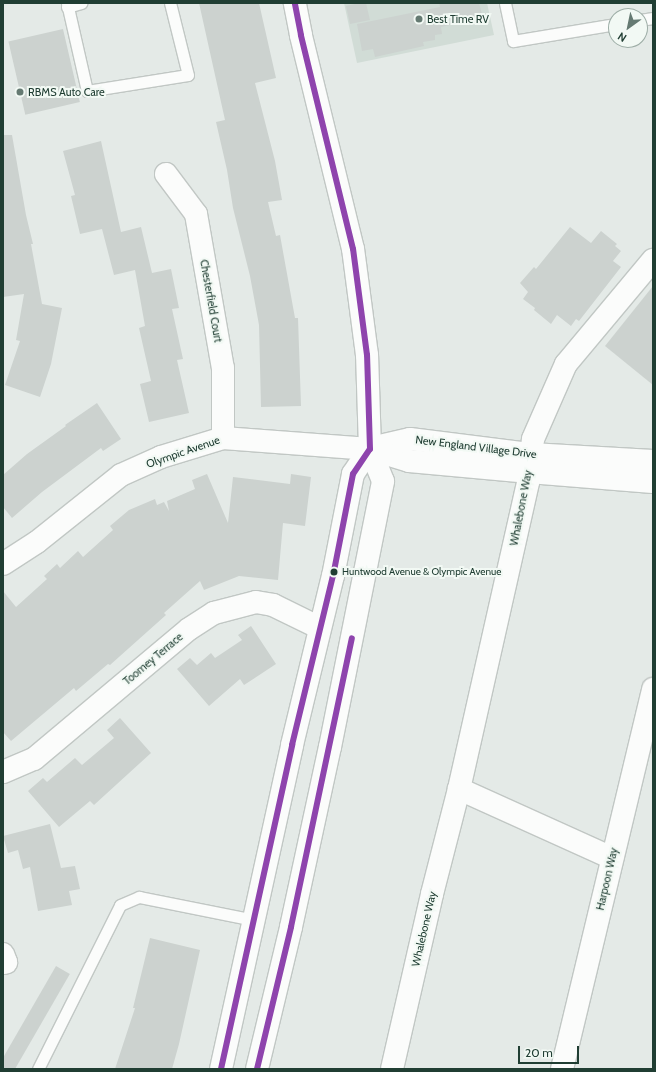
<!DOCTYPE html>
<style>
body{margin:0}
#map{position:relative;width:656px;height:1072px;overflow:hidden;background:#e4eae7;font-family:Cabin,sans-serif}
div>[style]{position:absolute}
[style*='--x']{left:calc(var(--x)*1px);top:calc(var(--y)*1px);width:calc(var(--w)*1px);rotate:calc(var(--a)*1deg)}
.built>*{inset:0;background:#d1dcd6}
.building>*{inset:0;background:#ccd2cf;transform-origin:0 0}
.roads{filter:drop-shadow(1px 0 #c1c7c4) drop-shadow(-1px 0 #c1c7c4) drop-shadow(0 1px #c1c7c4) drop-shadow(0 -1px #c1c7c4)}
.service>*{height:11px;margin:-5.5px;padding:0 5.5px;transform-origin:5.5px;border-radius:5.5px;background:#fbfcfb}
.minor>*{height:22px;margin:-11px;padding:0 11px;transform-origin:11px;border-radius:11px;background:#fbfcfb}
.tertiary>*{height:22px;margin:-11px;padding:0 11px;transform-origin:11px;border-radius:11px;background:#fbfcfb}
.bus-1>*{height:6px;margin:-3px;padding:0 3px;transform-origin:3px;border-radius:3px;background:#8e44ad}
.dots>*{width:11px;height:11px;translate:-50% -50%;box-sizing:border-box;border:2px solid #f2f9f4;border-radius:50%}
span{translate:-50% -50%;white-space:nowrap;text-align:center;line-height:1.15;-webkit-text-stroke:4px #f2f9f4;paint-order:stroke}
.bus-label{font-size:10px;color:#203e33}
.left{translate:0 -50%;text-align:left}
.poi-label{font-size:11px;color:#203e33}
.street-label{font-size:11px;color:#203e33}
.frame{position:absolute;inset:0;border:4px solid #203e33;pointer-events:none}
.north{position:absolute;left:608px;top:8px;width:40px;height:40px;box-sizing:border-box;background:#f2f9f4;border:1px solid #9eaea7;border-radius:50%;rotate:213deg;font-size:11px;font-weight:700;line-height:16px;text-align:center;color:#203e33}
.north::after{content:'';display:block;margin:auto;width:14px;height:18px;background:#657a72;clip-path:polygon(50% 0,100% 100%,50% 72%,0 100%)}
.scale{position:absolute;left:518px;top:1046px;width:61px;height:18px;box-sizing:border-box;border:2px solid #203e33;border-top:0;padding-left:5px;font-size:12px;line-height:14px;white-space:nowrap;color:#203e33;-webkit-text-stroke:3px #f2f9f4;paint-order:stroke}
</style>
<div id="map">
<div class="built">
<div style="clip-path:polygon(344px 3px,487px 3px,494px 35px,357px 63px)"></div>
</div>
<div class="building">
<div style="clip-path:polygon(199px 3px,259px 3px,276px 78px,255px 83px,275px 161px,282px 200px,268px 202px,276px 236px,280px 235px,295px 318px,298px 318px,301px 406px,261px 407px,259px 325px,250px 276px,233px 208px,227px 170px,216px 122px,225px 120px)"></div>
<div style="clip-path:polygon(359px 3px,366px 3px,370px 20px,350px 24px,346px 6px)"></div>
<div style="clip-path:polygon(439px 3px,479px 3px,483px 18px,441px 27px,442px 34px,435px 35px,435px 40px,423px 42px,424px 46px,375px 57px,373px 49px,362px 51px,357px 24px,440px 7px)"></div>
<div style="left:63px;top:29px;width:75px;height:56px;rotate:77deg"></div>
<div style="clip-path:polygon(3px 135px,12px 135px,26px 215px,33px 244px,31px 244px,42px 304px,62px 308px,51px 364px,40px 397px,5px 385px,20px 341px,16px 340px,24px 294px,3px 297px)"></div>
<div style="clip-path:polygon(101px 141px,121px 232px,141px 227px,152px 273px,171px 269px,179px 308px,172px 309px,183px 359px,177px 360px,189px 413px,149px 422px,140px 384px,151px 381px,139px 328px,145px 326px,135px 270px,114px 275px,102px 229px,80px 234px,71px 196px,75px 195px,63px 151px)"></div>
<div style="clip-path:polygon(570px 227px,591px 243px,601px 231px,617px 244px,615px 246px,621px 251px,613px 261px,621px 267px,579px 321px,576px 319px,571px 326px,557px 315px,551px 324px,534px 310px,535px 308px,523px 299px,528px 292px,520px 283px,534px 267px,536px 269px)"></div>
<div style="clip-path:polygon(653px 286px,653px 385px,605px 346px)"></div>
<div style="clip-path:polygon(97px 403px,121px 439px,103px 451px,101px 448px,42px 492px,12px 518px,3px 507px,3px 475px,27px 454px,66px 426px,65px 425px)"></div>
<div style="clip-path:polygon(207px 474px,228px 523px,233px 477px,290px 484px,291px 474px,311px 477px,305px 526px,283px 523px,278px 580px,239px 576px,204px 590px,200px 581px,164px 613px,166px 615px,110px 665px,108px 664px,76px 691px,74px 688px,11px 741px,3px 732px,3px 591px,16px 607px,47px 579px,44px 576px,57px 564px,60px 568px,78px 551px,83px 557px,113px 530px,110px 526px,129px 510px,155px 499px,157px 505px,164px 502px,169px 511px,167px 501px,195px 489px,192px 480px)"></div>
<div style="clip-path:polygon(251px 626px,276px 664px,244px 685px,240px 679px,209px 706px,177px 669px,190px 658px,197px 665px,211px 653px,215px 658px,242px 640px,238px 635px)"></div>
<div style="clip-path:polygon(120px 718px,151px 753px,94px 805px,90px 801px,59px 827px,28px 791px,43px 778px,47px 782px,75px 758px,82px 765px,114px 738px,107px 730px)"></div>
<div style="clip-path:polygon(50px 824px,61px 868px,75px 866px,80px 889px,69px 891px,72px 905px,38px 911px,30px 867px,23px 869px,18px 850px,8px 853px,3px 836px)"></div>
<div style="clip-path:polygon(150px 938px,200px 950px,179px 1044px,172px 1069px,115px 1069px,135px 1008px,133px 1008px)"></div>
<div style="left:56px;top:966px;width:16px;height:116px;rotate:30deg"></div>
</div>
<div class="roads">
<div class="service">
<div style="--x:67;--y:3;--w:90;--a:77.2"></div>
<div style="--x:87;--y:91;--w:102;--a:-9"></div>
<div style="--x:188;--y:75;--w:74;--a:-104"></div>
<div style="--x:505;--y:3;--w:39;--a:78"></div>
<div style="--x:513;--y:41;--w:104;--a:-9.4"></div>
<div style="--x:67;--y:7;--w:15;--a:-16"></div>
<div style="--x:640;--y:20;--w:13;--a:-9"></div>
<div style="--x:38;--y:1069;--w:183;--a:-63.4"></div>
<div style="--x:120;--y:905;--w:21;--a:-23"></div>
<div style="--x:139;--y:897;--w:117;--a:11.3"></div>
</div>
<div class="minor">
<div style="--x:166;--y:174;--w:50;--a:53.1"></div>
<div style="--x:196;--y:214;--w:156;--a:80.1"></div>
<div style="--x:223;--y:368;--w:70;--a:90"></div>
<div style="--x:371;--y:448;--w:40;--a:-13"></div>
<div style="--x:410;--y:439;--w:122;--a:7.1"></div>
<div style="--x:531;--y:454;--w:122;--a:3.3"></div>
<div style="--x:3;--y:564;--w:40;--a:-32.9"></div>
<div style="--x:37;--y:542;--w:107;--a:-38.6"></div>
<div style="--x:121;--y:475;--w:44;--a:-24.2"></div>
<div style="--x:161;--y:457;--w:65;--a:-17"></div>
<div style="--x:223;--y:438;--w:147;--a:4.3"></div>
<div style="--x:370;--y:449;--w:41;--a:17.1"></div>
<div style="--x:409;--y:461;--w:121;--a:5.2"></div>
<div style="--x:529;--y:472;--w:124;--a:4.6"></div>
<div style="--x:3;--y:772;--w:34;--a:-23"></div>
<div style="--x:34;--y:759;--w:202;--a:-40"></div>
<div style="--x:189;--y:629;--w:30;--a:-33"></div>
<div style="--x:214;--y:613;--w:43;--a:-14.7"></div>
<div style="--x:256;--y:602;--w:17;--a:10"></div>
<div style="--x:273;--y:605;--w:52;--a:26.1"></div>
<div style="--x:612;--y:858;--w:168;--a:-155.7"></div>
<div style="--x:459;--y:789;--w:315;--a:-77.3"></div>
<div style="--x:528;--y:482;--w:43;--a:-83.4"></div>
<div style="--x:533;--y:439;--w:82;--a:-66.3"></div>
<div style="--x:566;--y:364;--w:136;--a:-50.1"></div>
<div style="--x:3;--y:954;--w:9;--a:69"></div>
<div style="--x:6;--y:962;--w:3;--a:162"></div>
<div style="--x:392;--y:1069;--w:180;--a:-77.1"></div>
<div style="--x:432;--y:894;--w:108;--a:-75.6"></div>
<div style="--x:562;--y:1069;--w:391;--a:-76.5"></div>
</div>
<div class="tertiary">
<div style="--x:221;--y:1069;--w:332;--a:-77.6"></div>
<div style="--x:292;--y:745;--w:174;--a:-76.4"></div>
<div style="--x:333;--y:576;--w:104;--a:-78.9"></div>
<div style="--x:353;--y:474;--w:30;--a:-56"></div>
<div style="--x:257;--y:1069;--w:146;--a:-76.5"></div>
<div style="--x:291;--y:927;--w:184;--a:-77.8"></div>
<div style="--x:330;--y:747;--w:271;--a:-78.7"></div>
<div style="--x:383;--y:481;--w:35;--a:-112"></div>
<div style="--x:370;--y:449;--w:94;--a:-91.8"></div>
<div style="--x:367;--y:355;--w:107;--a:-97.5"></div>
<div style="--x:353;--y:249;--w:220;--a:-103.7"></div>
<div style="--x:301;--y:35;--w:33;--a:-101"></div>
</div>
</div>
<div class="bus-1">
<div style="--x:221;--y:1069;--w:332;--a:-77.6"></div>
<div style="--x:292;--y:745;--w:174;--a:-76.4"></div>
<div style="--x:333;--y:576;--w:104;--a:-78.9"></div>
<div style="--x:353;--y:474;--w:30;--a:-56"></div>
<div style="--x:370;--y:449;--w:94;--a:-91.8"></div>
<div style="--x:367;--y:355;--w:107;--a:-97.5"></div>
<div style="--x:353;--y:249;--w:220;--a:-103.7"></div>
<div style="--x:301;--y:35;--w:33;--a:-101"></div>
<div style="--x:257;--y:1069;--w:146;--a:-76.5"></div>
<div style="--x:291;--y:927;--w:295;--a:-78.1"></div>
</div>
<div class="dots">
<div style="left:419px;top:19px;background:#657a72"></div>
<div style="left:20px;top:92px;background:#657a72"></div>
<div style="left:334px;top:572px;background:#203e33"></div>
</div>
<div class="bus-label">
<span class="left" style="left:342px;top:572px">Huntwood Avenue &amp; Olympic Avenue</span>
</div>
<div class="poi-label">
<span class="left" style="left:427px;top:19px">Best Time RV</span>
<span class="left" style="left:28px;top:92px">RBMS Auto Care</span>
</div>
<div class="street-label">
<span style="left:211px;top:301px;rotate:80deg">Chesterfield Court</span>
<span style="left:476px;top:447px;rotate:7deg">New England Village Drive</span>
<span style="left:183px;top:452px;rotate:-19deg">Olympic Avenue</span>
<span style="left:521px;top:508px;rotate:-79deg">Whalebone Way</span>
<span style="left:153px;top:659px;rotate:-40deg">Toomey Terrace</span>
<span style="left:607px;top:879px;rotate:-77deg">Harpoon Way</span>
<span style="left:424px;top:929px;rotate:-77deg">Whalebone Way</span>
</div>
<div class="frame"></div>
<div class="north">N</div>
<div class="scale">20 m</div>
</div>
